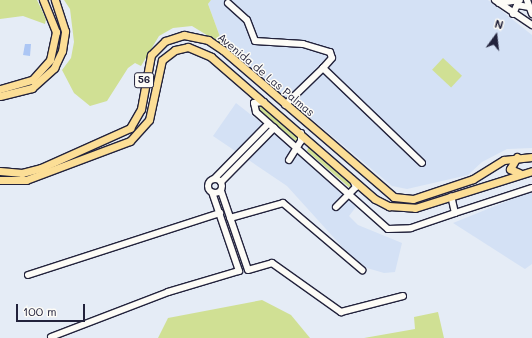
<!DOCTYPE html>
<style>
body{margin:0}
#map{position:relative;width:532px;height:338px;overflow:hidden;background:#e5ecf6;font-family:Mali,sans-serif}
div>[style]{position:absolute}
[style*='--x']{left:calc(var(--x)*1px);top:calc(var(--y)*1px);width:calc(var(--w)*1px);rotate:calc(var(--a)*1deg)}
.built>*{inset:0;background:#d4e1f5}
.green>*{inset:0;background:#d0e094;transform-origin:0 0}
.building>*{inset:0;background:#acc6f4}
.roads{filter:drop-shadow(1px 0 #22223b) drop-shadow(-1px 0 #22223b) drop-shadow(0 1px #22223b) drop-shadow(0 -1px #22223b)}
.minor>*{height:6px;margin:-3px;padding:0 3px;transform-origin:3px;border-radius:3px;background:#fdfcf7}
.minor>.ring{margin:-3px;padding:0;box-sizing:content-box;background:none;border:6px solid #fdfcf7;border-radius:50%}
.major>*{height:7px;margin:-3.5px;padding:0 3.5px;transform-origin:3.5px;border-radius:3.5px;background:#fcde96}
span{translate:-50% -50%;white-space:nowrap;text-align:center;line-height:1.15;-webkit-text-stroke:3px #fdfcf7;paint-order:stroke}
.shield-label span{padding:1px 3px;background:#fdfcf7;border:1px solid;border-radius:3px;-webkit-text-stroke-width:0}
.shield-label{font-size:10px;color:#22223b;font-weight:700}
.street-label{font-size:11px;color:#22223b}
.north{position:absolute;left:476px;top:16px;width:40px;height:40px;-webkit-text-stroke:3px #fdfcf7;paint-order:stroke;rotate:15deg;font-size:11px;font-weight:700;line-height:16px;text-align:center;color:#22223b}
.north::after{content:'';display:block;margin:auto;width:14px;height:18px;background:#22223b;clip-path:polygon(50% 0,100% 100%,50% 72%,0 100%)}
.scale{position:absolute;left:16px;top:304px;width:69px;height:18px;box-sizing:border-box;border:2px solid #22223b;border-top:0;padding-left:5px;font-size:12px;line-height:14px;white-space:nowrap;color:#22223b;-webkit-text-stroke:3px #fdfcf7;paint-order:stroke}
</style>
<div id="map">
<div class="built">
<div style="clip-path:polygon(211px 0,488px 0,532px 35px,532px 148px,507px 149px,482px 162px,468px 175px,407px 189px,392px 186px,223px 45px,208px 4px)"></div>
<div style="clip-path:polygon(236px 103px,301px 154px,356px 207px,349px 216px,358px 225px,402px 243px,395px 272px,384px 273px,367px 268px,345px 250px,287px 186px,213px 136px)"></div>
<div style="clip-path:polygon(532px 191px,532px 264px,525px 269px,453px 223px)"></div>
</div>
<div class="green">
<div style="clip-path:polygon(0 0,37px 0,46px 19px,45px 24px,23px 16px,0 19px)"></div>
<div style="clip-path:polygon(64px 0,211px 0,208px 4px,223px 45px,192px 26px,173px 28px,159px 36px,141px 66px,135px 63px,128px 68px,107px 101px,90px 106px,74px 93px,62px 70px,71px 58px,74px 42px,70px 9px)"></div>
<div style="left:443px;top:58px;width:26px;height:16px;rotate:43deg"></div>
<div style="clip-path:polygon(259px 103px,300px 137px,297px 142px,256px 109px)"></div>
<div style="clip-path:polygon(309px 145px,351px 182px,351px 189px,307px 151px)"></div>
<div style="clip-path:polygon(262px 300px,291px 315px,310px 338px,158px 338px,168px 318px)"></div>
<div style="clip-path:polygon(438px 312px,444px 338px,364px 338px,415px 329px,414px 317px)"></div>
</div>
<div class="building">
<div style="clip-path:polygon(25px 44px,31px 44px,30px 56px,23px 55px)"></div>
</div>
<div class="roads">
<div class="minor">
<div style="--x:495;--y:0;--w:45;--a:34"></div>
<div style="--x:527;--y:0;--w:15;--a:70"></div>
<div style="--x:228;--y:3;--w:25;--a:42"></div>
<div style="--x:247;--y:20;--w:22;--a:69"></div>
<div style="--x:255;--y:41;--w:48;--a:3.6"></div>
<div style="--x:303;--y:44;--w:28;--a:17"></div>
<div style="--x:330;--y:52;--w:6;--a:72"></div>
<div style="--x:332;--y:58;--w:13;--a:132"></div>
<div style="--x:499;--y:3;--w:21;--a:-8"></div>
<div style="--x:513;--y:14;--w:10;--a:-66"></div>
<div style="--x:517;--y:5;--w:11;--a:10"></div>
<div style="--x:264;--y:102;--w:10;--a:174"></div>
<div style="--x:254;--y:103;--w:9;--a:77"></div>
<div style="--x:256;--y:112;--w:176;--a:41.6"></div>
<div style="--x:388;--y:229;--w:23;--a:-2"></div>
<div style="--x:411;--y:228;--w:46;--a:-18.8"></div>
<div style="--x:455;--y:213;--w:17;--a:-103"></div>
<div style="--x:285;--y:105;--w:53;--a:-44.2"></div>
<div style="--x:323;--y:68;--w:137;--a:43.8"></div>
<div style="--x:289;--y:160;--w:22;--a:-58"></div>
<div style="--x:301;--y:141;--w:8;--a:-90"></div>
<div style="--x:214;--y:179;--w:78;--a:-45.5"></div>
<div class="ring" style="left:208px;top:179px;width:8px;height:8px"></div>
<div style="--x:221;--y:182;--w:76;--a:-45.5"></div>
<div style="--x:221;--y:191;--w:83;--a:71.1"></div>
<div style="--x:248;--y:270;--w:25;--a:-16"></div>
<div style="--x:272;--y:263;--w:85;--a:35.4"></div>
<div style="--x:341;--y:312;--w:64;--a:-14.5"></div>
<div style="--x:336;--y:207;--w:28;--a:-45"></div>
<div style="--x:356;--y:187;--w:8;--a:-113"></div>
<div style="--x:455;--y:213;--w:81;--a:-18"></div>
<div style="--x:230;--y:218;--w:55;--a:-15.8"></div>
<div style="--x:283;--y:203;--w:104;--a:40.3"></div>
<div style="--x:28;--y:275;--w:202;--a:-17.9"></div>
<div style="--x:51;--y:337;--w:125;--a:-21"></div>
<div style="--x:168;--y:292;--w:74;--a:-16.5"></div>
<div style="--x:239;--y:271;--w:83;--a:-108.9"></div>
</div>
<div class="major">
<div style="--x:0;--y:89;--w:33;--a:-16"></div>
<div style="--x:32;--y:80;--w:27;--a:-48"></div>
<div style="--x:50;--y:60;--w:29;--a:-78"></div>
<div style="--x:56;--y:32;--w:35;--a:-112"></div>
<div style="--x:0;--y:96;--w:33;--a:-14"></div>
<div style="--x:32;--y:88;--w:30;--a:-42"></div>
<div style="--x:54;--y:68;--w:19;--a:-65"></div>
<div style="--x:62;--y:51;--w:20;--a:-81"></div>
<div style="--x:65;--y:31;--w:33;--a:-108"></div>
<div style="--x:517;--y:157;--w:14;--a:120"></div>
<div style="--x:510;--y:169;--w:10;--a:24"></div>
<div style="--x:0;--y:171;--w:22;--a:5"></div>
<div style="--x:22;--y:173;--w:20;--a:-15"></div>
<div style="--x:41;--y:168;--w:98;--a:-24.2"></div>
<div style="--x:130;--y:128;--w:22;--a:-60"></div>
<div style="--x:141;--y:109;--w:55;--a:-79.5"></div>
<div style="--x:151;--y:55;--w:20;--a:-45"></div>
<div style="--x:165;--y:41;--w:20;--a:-18"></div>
<div style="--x:184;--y:35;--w:25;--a:12"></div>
<div style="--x:208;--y:40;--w:18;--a:34"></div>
<div style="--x:223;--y:50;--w:225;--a:40.7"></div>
<div style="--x:394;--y:197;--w:19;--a:6"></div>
<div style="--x:413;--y:199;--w:63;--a:-18.4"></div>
<div style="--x:473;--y:179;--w:36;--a:-32"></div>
<div style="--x:504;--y:160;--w:28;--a:-6"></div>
<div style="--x:0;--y:180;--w:26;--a:0"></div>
<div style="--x:26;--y:180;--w:111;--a:-20.6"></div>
<div style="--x:130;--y:141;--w:28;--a:-48"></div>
<div style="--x:149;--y:120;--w:61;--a:-77.8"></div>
<div style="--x:162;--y:60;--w:16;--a:-38"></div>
<div style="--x:175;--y:50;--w:13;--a:-13"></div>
<div style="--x:188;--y:47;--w:25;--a:23"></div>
<div style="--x:211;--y:57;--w:217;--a:40.9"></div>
<div style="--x:375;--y:199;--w:16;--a:27"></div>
<div style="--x:389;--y:206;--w:26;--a:4"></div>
<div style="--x:415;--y:208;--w:123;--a:-17.5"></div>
</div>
</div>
<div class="shield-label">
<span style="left:144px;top:80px">56</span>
</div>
<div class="street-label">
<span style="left:266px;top:75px;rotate:40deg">Avenida de Las Palmas</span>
</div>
<div class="north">N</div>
<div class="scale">100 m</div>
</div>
